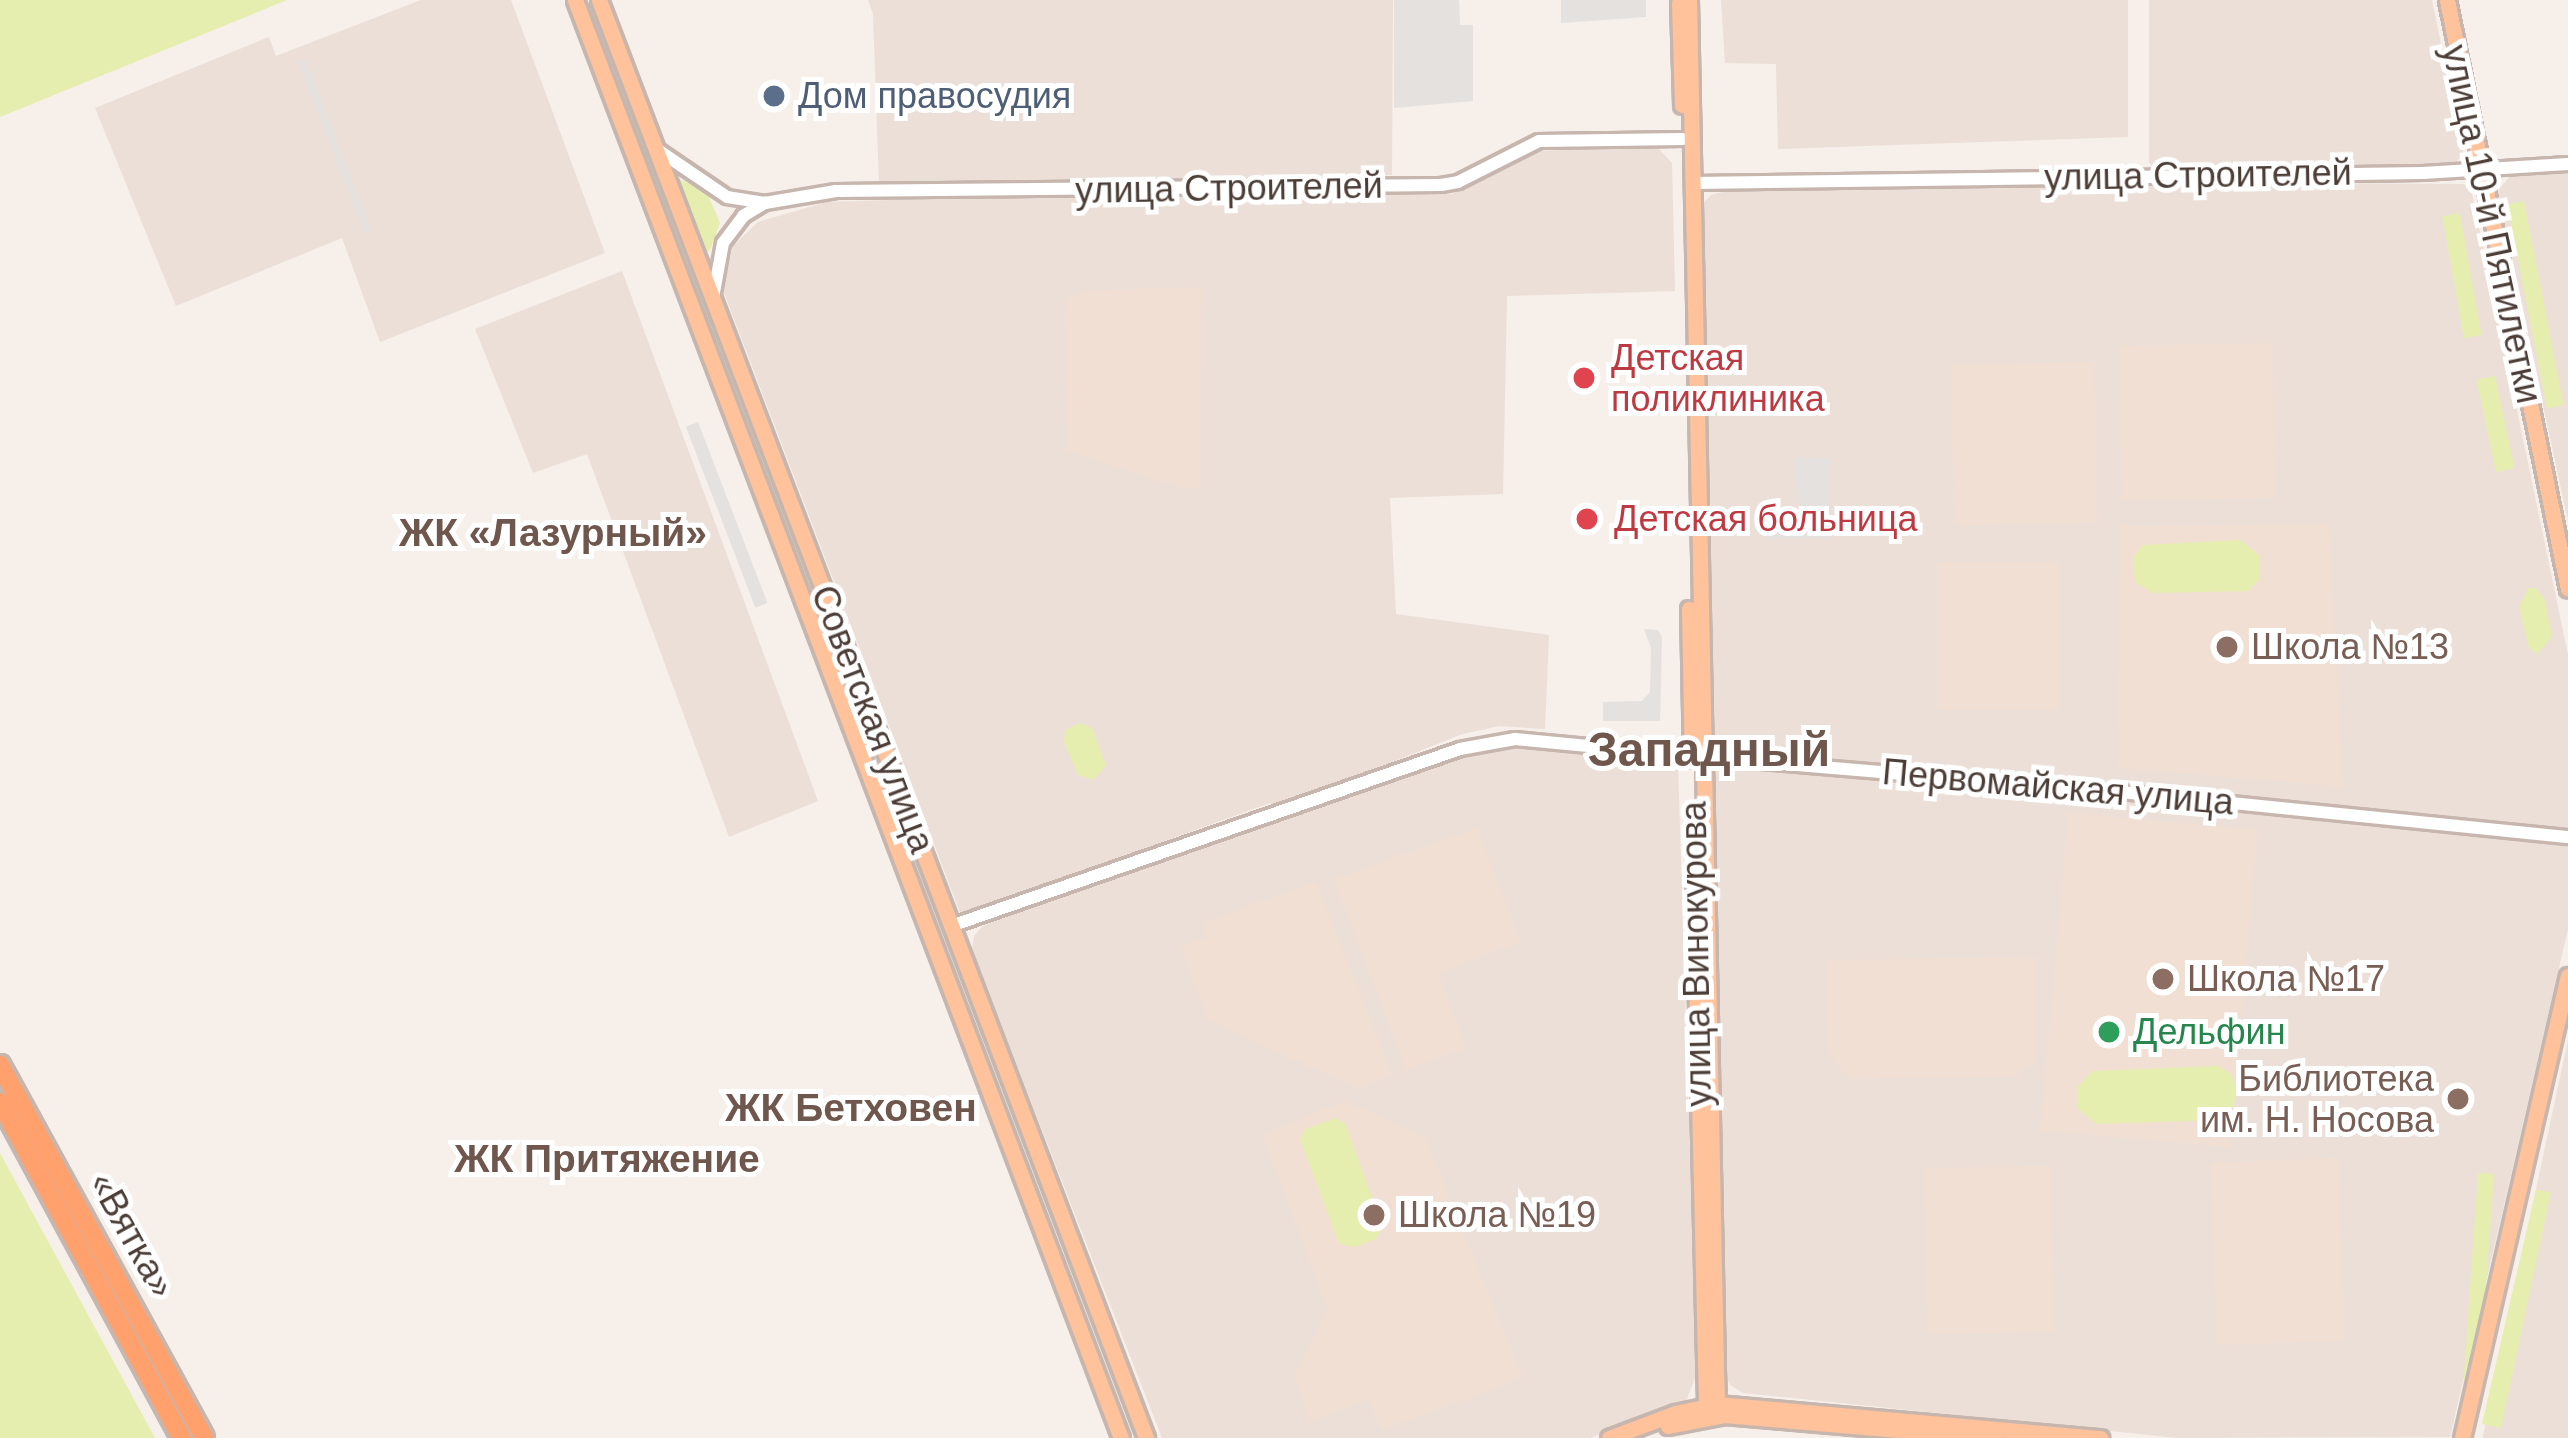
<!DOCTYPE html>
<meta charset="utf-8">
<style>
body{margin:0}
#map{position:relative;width:2568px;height:1438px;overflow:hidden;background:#f6efea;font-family:Helvetica,sans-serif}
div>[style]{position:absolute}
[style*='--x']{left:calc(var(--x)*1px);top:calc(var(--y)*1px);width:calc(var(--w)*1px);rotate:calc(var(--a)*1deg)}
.residential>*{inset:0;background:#ebdfd8}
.education>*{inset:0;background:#f1dfd3;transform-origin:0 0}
.green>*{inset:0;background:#e6eeaf;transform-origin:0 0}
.parking>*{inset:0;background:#e5e1df;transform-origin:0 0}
.roads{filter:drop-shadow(3px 0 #c6b6ae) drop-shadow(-3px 0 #c6b6ae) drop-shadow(0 3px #c6b6ae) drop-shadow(0 -3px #c6b6ae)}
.minor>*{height:12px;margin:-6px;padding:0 6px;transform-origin:6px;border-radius:6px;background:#fff}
.major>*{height:15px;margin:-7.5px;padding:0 7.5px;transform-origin:7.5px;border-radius:7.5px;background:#ffc29b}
.highway>*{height:18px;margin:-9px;padding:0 9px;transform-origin:9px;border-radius:9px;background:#ffa06d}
.dots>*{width:33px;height:33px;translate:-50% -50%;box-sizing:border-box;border:6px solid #fff;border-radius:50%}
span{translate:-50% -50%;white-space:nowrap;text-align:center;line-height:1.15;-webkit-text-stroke:10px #fff;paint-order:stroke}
.service-label{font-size:36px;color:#4e5e75}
.left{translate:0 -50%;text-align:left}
.street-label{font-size:36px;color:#4c3d37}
.health-label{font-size:36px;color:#be3a42}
.education-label{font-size:36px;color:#785e54}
.right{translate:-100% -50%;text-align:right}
.leisure-label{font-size:36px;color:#27864d}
.neighbourhood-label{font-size:39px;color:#70574d;font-weight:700}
.district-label{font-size:48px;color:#70574d;font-weight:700}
</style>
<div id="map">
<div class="residential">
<div style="clip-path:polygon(421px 0,511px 0,605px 253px,380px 342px,342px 238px,176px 306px,95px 108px,269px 37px,276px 56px)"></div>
<div style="clip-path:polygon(868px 0,1393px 0,1392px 175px,879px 184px,873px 14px)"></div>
<div style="clip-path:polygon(1721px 0,2128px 0,2128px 137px,1778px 149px,1776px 64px,1725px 63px)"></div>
<div style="clip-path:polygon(2149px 0,2432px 0,2463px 152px,2454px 166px,2156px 169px,2149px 163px)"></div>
<div style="clip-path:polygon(1645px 148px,1659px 149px,1672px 163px,1675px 291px,1507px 296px,1503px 494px,1390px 498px,1396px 614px,1549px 635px,1545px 729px,1499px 726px,1462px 734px,1279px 808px,1270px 803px,961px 915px,723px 290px,733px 246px,758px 222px,827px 202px,1247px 189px,1452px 194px,1532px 151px)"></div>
<div style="clip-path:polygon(2568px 173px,2568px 521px,2497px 192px,2510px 176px)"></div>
<div style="clip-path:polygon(2135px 182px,2464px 184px,2472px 194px,2568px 655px,2568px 828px,1716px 749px,1707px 740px,1700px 207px,1711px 195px,1731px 190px)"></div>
<div style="clip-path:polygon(622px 271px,818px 801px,729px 837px,587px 454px,533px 473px,475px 329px)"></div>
<div style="clip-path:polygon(1517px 742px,1668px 757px,1678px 766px,1697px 1373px,1686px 1401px,1590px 1438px,1162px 1438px,972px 950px,974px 936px,983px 926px,1310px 800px,1470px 749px)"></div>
<div style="clip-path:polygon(1718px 763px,2568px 842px,2568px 929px,2450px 1437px,2178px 1438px,1743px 1393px,1730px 1385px,1724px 1371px,1707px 771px)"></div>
<div style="clip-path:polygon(2568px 1040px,2568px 1438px,2484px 1438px,2483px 1436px)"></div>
</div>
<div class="education">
<div style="clip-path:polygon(1201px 287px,1200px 488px,1180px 487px,1067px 451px,1065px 299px,1089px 290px)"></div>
<div style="left:2272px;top:343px;width:155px;height:153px;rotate:89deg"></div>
<div style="left:2094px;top:362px;width:161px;height:143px;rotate:89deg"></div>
<div style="clip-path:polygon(2329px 524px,2343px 787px,2118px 768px,2119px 526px)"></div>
<div style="left:1937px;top:562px;width:123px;height:148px"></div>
<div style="left:2068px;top:813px;width:190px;height:319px;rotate:5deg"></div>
<div style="clip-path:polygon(1477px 828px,1521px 942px,1438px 973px,1466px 1048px,1406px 1070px,1334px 879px)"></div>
<div style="clip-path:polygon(1316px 882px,1393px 1076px,1358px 1089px,1207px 1019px,1181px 947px,1206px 937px,1202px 923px)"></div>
<div style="clip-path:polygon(2036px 957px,2036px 1059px,2014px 1077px,1849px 1079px,1827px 1051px,1826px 960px)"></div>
<div style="clip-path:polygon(1345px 1101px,1425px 1137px,1523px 1378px,1381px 1431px,1369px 1399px,1310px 1421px,1294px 1375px,1328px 1310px,1262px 1134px)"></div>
<div style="left:2338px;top:1158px;width:183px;height:128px;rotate:88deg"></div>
<div style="left:2051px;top:1166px;width:166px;height:127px;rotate:89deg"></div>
</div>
<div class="green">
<div style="clip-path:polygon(0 0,287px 0,0 117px)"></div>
<div style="left:604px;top:42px;width:608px;height:5px;rotate:69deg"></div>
<div style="clip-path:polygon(681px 180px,706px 190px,720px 223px,710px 250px,704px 254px,675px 182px)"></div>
<div style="left:2524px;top:201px;width:208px;height:17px;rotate:79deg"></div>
<div style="left:2460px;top:213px;width:124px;height:18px;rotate:80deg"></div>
<div style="left:2495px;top:376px;width:94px;height:19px;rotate:78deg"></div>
<div style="clip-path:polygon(2240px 540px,2259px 555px,2259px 580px,2248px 591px,2153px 593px,2135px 582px,2133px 557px,2143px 545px)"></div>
<div style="clip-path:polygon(2528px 588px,2536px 588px,2545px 600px,2552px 637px,2537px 654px,2529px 648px,2519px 607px)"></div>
<div style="clip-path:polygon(1080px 723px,1092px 728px,1106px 765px,1094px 780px,1078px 775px,1064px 742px,1065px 730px)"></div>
<div style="clip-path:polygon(2218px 1066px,2231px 1074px,2237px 1093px,2233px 1108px,2217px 1120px,2097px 1124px,2077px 1108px,2077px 1087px,2093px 1071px)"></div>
<div style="clip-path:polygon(1336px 1118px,1345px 1124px,1383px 1227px,1376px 1239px,1355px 1247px,1339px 1244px,1300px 1139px,1306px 1129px)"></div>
<div style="clip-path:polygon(0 1153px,155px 1438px,0 1438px)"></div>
<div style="left:2478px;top:1173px;width:16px;height:255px;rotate:4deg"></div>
<div style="clip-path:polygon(2536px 1190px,2551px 1192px,2501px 1428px,2482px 1424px)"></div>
</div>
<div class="parking">
<div style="clip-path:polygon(1394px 0,1459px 0,1460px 25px,1473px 25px,1473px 101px,1394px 108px)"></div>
<div style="clip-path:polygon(1561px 0,1646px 0,1646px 17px,1561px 23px)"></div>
<div style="left:305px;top:59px;width:184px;height:7px;rotate:69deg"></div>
<div style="left:698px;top:422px;width:194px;height:13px;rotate:69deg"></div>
<div style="clip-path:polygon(1829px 458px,1830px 538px,1765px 539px,1765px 516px,1788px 515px,1792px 525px,1793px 515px,1801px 514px,1793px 459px)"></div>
<div style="clip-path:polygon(1644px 629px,1658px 630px,1662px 637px,1660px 721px,1603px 721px,1603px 702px,1642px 701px,1650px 692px,1651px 648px)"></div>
</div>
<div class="roads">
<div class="minor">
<div style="--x:655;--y:148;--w:87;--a:34.2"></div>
<div style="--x:727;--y:197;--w:38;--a:9"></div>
<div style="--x:765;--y:203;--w:72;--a:-9.6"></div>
<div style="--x:836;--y:191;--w:605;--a:-0.57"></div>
<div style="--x:1441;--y:185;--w:17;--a:-10"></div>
<div style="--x:1458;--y:182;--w:91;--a:-26.8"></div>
<div style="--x:1539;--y:141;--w:144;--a:-0.8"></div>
<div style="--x:1693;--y:183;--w:730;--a:-0.78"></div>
<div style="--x:2423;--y:173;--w:145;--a:-3.6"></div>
<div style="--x:713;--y:298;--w:56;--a:-79.7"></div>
<div style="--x:723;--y:243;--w:34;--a:-53"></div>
<div style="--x:743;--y:216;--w:26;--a:-31"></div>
<div style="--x:1702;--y:757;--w:463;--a:4.8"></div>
<div style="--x:2163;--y:796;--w:407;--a:5.8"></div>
<div style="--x:951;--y:926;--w:539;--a:-19.17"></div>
<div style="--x:1460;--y:749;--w:56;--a:-10.3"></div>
<div style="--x:1515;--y:739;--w:178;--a:5.5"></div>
</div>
<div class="major">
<div style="--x:575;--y:0;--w:1538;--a:69.21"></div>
<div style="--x:599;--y:0;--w:1539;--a:69.17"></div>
<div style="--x:1689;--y:0;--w:1371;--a:88.87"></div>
<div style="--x:1716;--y:1371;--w:33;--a:88"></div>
<div style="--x:1717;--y:1404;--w:13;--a:119"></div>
<div style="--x:2447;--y:0;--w:601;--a:78.39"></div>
<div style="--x:1679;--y:3;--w:102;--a:88.3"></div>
<div style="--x:1689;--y:609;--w:150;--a:88.9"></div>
<div style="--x:1694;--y:879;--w:526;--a:88.69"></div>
<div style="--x:1706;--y:1405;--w:11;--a:63"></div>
<div style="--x:1668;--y:1426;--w:57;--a:-11.1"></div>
<div style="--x:1724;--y:1415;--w:272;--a:4.9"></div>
<div style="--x:1609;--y:1438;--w:71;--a:-20.7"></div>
<div style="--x:1675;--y:1413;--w:43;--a:-12.1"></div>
<div style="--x:1717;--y:1404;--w:385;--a:5.1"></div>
<div style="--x:2462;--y:1438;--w:474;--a:-77.1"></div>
</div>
<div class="highway">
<div style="--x:0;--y:1065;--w:425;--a:61.3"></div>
<div style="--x:0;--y:1102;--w:382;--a:61.6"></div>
</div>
</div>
<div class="dots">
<div style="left:774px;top:96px;background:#5c6f8a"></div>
<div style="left:1584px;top:378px;background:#e0444e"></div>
<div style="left:1587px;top:519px;background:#e0444e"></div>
<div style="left:2227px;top:647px;background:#8d6e63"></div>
<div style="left:2163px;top:979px;background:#8d6e63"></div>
<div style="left:2109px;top:1032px;background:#2e9e5b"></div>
<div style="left:2458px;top:1099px;background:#8d6e63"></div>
<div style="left:1374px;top:1215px;background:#8d6e63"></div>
</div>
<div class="service-label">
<span class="left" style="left:798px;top:96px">Дом правосудия</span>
</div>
<div class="street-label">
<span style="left:2198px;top:175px;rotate:-1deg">улица Строителей</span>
<span style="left:1229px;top:188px;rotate:-1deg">улица Строителей</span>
<span style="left:2492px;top:224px;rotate:78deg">улица 10-й Пятилетки</span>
<span style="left:873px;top:719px;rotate:69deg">Советская улица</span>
<span style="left:2058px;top:787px;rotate:5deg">Первомайская улица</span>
<span style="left:1696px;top:954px;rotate:-91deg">улица Винокурова</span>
<span style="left:132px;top:1235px;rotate:61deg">«Вятка»</span>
</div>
<div class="health-label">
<span class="left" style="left:1611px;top:378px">Детская<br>поликлиника</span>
<span class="left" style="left:1614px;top:519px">Детская больница</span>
</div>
<div class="education-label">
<span class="left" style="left:2251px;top:647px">Школа №13</span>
<span class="left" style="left:2187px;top:979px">Школа №17</span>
<span class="right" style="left:2434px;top:1099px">Библиотека<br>им. Н. Носова</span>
<span class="left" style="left:1398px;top:1215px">Школа №19</span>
</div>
<div class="leisure-label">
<span class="left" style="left:2133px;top:1032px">Дельфин</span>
</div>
<div class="neighbourhood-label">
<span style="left:553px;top:533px">ЖК «Лазурный»</span>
<span style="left:851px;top:1108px">ЖК Бетховен</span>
<span style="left:607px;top:1159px">ЖК Притяжение</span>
</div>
<div class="district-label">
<span style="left:1709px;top:750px">Западный</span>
</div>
</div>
